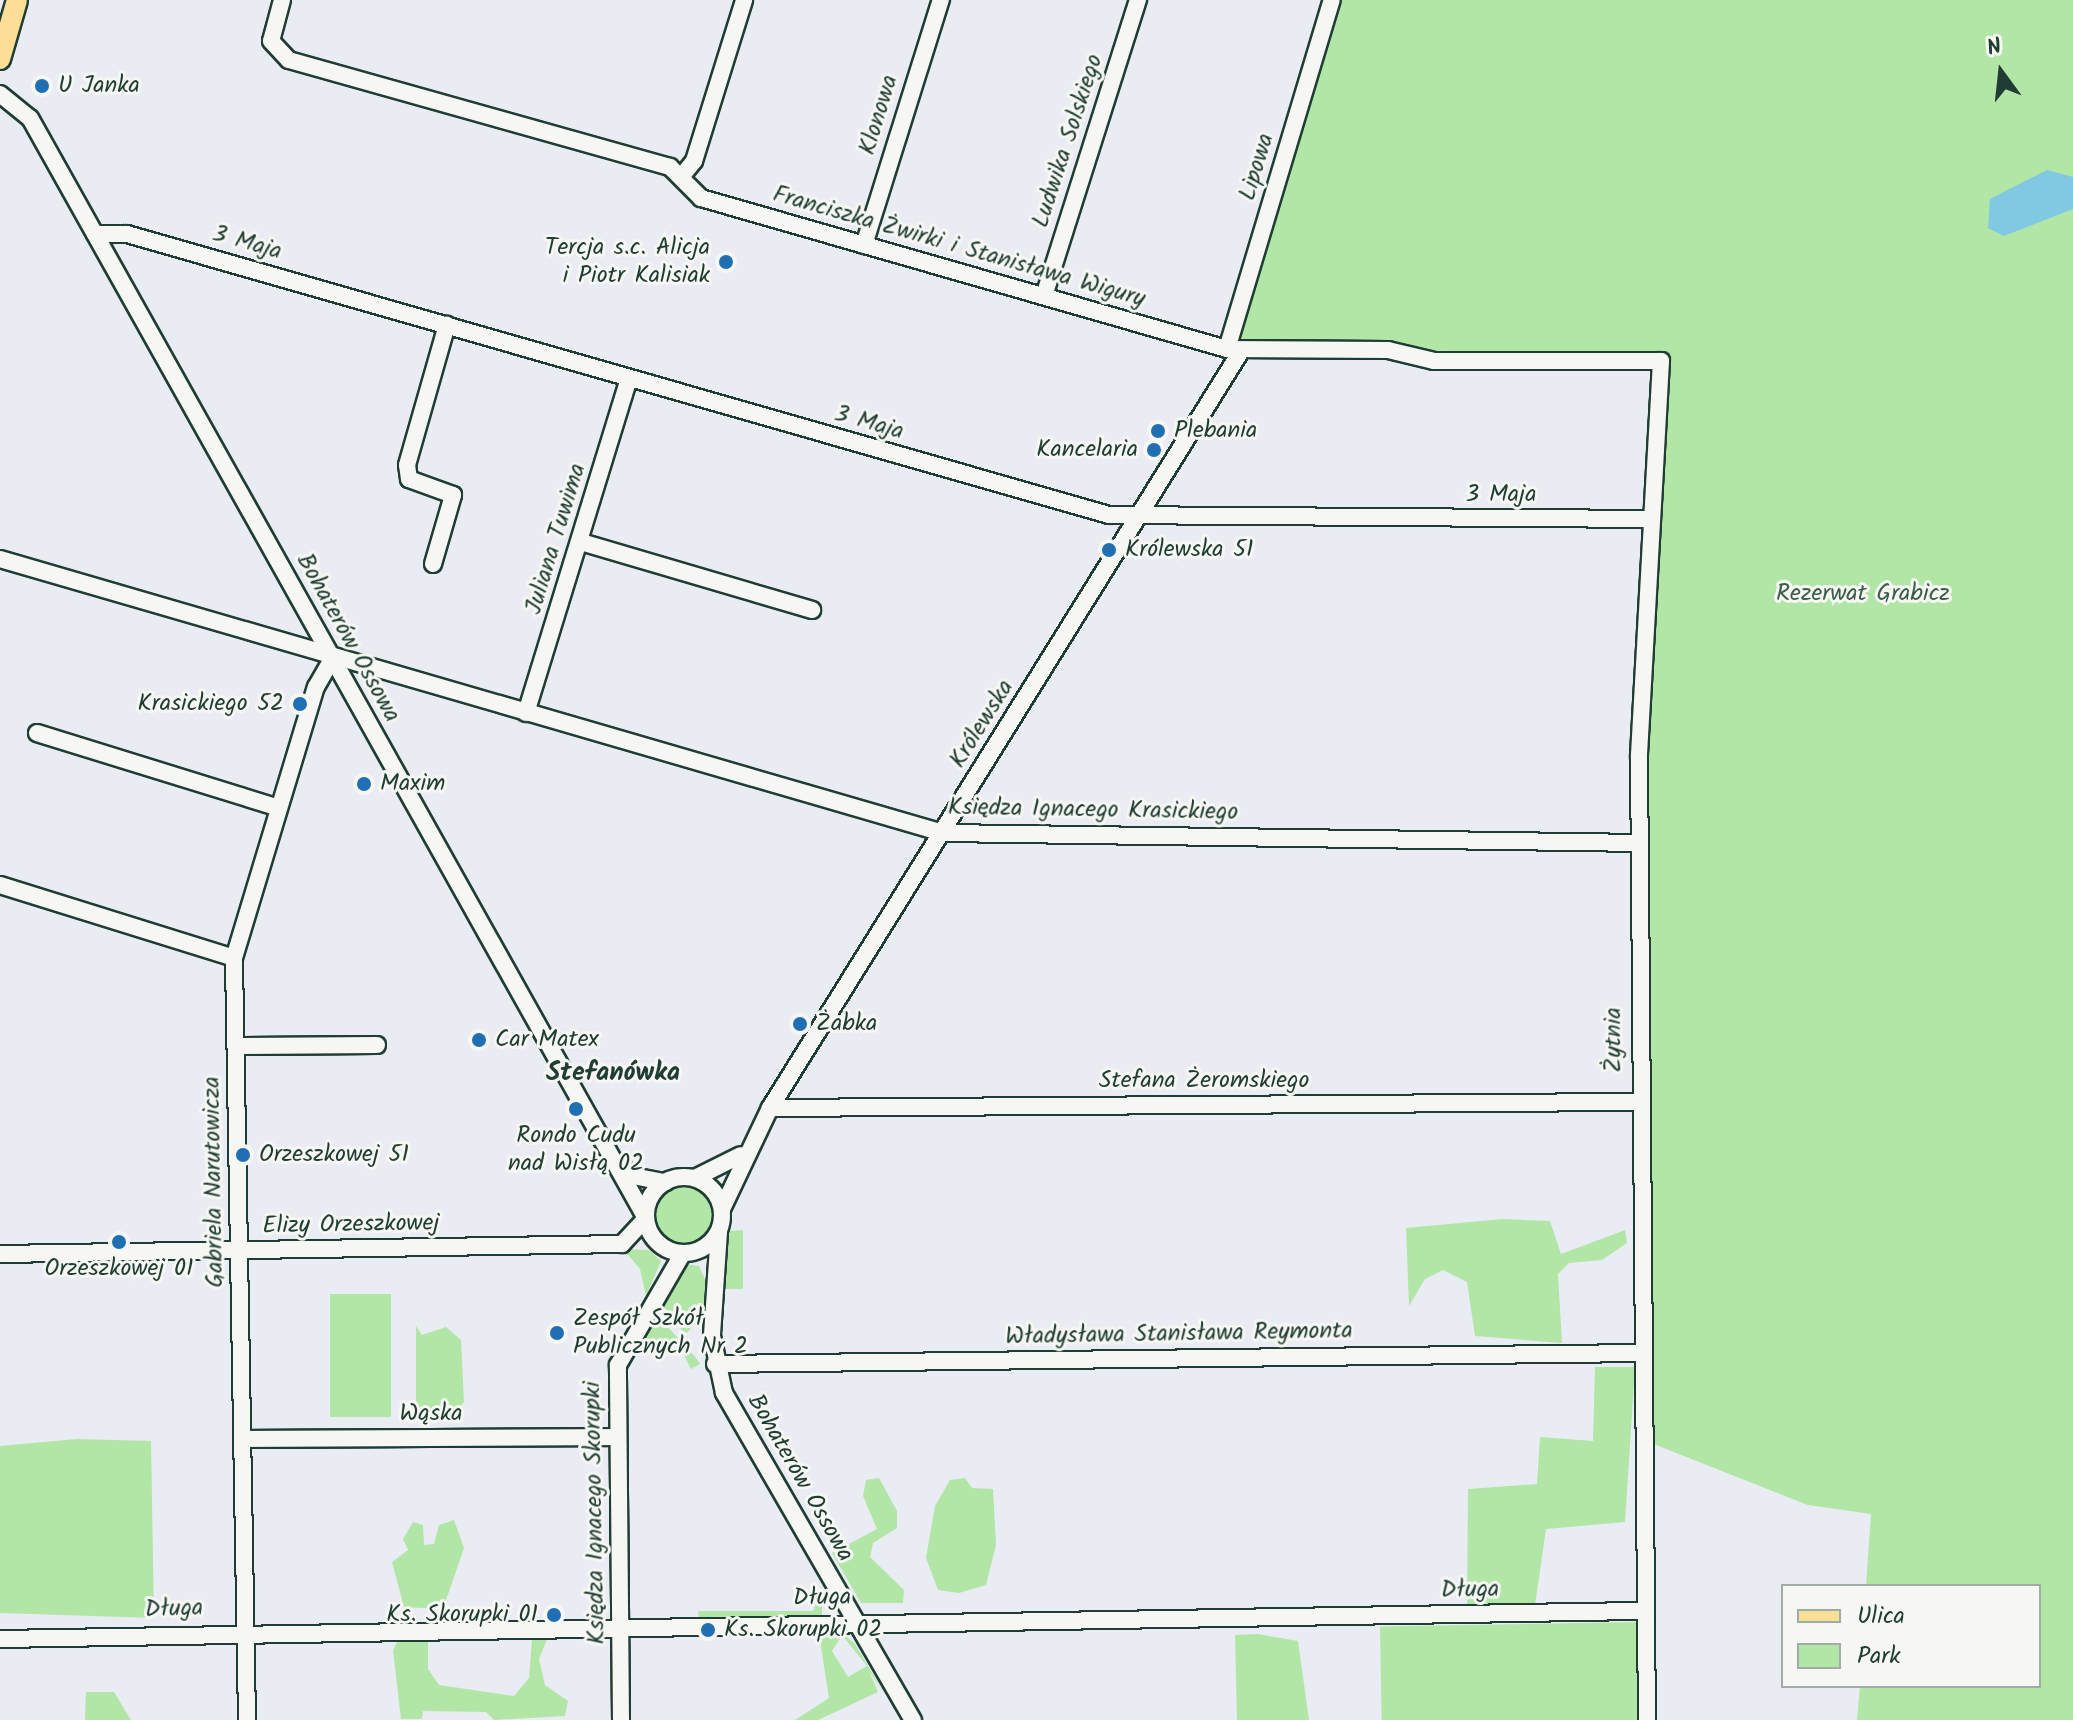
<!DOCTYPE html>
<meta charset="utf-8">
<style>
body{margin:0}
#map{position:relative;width:2073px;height:1720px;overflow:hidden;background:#e9ecf2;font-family:Kalam,sans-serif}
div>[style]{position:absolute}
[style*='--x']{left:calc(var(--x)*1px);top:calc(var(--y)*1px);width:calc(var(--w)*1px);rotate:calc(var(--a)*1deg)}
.green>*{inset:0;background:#b1e6a7;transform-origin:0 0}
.round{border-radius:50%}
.water>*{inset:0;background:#81c8e2}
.roads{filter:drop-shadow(2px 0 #1f3d34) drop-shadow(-2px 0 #1f3d34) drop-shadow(0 2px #1f3d34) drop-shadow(0 -2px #1f3d34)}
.minor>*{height:16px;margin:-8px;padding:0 8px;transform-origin:8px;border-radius:8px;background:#f6f6f2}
.minor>.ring{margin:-8px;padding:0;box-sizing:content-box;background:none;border:16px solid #f6f6f2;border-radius:50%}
.major>*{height:20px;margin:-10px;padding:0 10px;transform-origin:10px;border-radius:10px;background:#fcde96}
.dots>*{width:22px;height:22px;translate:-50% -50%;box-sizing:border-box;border:4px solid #f6f6f2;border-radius:50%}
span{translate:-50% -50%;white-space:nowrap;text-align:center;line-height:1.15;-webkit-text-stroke:6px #f6f6f2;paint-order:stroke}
.poi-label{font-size:24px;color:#1f3d34}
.left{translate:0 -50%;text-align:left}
.right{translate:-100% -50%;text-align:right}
.street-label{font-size:24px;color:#1f3d34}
.park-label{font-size:24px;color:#3c5f4b}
.neighbourhood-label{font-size:26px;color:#1f3d34;font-weight:700}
.legend{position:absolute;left:1781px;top:1584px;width:260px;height:104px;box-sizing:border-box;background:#f6f6f2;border:2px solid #a0aca6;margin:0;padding:10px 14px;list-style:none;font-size:24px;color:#1f3d34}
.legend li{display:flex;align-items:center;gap:16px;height:40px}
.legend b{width:40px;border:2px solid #a0aca6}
.north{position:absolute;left:1961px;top:32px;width:80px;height:80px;-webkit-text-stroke:6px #f6f6f2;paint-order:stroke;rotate:345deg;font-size:22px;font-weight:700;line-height:32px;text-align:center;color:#1f3d34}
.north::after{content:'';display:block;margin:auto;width:28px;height:36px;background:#1f3d34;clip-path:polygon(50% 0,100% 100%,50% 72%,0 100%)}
</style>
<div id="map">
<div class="green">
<div style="clip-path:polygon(1339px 0,2073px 0,2073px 1720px,1857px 1720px,1860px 1686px,2039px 1686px,2039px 1586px,1866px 1586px,1871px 1514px,1808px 1505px,1651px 1443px,1633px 1090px,1666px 358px,1235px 344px)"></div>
<div class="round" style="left:651px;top:1181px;width:66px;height:66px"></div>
<div style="clip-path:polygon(1502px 1219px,1550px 1221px,1561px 1254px,1625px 1230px,1627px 1243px,1602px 1260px,1569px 1263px,1558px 1274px,1562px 1343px,1475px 1336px,1467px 1282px,1443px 1270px,1425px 1279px,1409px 1306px,1406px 1228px)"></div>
<div style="clip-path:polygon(743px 1230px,743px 1289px,722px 1289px,730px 1231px)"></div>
<div style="clip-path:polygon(623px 1249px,649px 1250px,661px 1261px,646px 1296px,640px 1269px)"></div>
<div style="clip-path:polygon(685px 1264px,699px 1266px,708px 1286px,706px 1309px,687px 1333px,680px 1329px,686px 1324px,656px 1302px)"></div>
<div style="left:391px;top:1294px;width:123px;height:61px;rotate:90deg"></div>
<div style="clip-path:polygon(656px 1314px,696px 1358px,700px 1364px,691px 1369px,684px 1355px,629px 1354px,623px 1373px,624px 1360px)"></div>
<div style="clip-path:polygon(416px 1326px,422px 1335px,446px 1327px,461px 1340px,464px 1402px,449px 1421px,416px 1416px)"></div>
<div style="clip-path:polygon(1595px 1367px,1635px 1367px,1625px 1522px,1546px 1529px,1535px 1605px,1467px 1608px,1468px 1489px,1537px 1484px,1540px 1437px,1593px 1441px)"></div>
<div style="clip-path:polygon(77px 1439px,151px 1441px,154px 1618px,0 1613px,0 1446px)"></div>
<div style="clip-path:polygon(879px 1478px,897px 1511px,897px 1528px,873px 1543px,870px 1557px,904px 1590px,903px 1603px,861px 1603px,832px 1553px,877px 1529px,863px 1496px,866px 1480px)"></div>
<div style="clip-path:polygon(965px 1478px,972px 1488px,993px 1489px,996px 1545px,986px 1585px,959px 1593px,938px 1590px,926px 1558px,935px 1506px,950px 1480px)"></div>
<div style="clip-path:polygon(454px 1520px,464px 1548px,443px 1609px,404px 1607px,392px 1562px,408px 1550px,403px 1539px,413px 1522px,423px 1525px,424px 1545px,434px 1544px,439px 1525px)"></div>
<div style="clip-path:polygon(822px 1589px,822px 1616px,699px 1617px,698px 1611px,813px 1611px)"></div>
<div style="left:1639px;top:1622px;width:98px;height:259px;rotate:89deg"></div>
<div style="clip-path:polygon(evenodd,841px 1632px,855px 1644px,885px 1695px,869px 1671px,878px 1692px,818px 1720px,795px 1720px,829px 1698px,819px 1634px,841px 1632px,842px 1635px,867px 1666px,848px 1677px,832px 1651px,842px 1635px)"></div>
<div style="clip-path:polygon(1257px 1634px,1298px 1641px,1309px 1720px,1237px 1720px,1235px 1635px)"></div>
<div style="clip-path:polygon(399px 1639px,428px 1639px,428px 1669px,439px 1685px,514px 1696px,529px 1678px,532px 1640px,547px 1639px,539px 1659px,545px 1685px,568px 1701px,565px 1716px,494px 1720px,486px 1712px,423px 1711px,422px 1719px,401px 1719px,393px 1650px)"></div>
<div style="clip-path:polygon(86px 1692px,114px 1692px,131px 1720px,85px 1720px)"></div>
</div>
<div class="water">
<div style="clip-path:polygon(2047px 170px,2073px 177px,2073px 209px,2004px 236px,1988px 228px,1990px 199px)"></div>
</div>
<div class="roads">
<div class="minor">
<div style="--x:282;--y:0;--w:42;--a:105"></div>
<div style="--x:271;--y:41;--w:26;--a:47"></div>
<div style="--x:289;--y:60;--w:396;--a:15.7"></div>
<div style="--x:670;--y:167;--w:44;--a:45"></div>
<div style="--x:701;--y:198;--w:547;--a:16.02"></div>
<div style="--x:1227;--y:349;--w:161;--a:0.4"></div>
<div style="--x:1388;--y:350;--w:47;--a:13.4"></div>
<div style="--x:1434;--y:361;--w:227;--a:0"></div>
<div style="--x:1661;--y:361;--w:395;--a:93.2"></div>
<div style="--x:1639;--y:755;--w:965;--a:89.53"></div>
<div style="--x:0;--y:94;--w:38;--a:39"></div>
<div style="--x:30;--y:118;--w:1257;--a:60.76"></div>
<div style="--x:681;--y:177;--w:21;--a:-51"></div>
<div style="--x:694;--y:161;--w:169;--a:-72.7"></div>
<div style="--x:95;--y:234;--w:32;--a:0"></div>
<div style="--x:127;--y:234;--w:1021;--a:15.97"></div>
<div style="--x:1109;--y:515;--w:543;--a:0.42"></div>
<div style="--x:864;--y:245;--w:257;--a:-72.6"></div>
<div style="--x:1044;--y:296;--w:311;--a:-72.4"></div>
<div style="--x:1227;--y:349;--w:364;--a:-73.3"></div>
<div style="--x:581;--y:542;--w:241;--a:16.4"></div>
<div style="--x:0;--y:559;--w:982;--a:16.2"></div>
<div style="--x:943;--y:833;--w:695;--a:0.82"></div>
<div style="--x:433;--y:564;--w:72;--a:-73.8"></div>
<div style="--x:453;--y:495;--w:47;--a:-160"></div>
<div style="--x:409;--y:479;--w:14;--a:-98"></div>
<div style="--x:407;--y:465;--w:146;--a:-74.1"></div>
<div style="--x:526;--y:713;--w:350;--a:-72.9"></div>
<div style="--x:37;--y:733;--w:253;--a:17.2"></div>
<div style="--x:0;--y:885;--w:245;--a:17.3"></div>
<div style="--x:236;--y:1046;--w:141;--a:-0.4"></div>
<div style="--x:770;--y:1108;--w:868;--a:-0.4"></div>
<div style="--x:616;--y:1162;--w:22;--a:39"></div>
<div style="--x:633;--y:1176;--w:33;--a:11"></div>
<div class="ring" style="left:646px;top:1177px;width:60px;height:60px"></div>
<div style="--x:695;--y:1178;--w:51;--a:-26.6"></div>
<div style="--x:722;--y:1209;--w:112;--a:-64.6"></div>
<div style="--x:770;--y:1108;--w:892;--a:-58.11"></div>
<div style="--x:719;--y:1232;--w:104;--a:93.9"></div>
<div style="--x:712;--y:1336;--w:58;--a:78.1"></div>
<div style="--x:724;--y:1393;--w:378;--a:60"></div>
<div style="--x:0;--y:1254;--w:622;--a:-0.92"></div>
<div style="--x:622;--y:1244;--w:33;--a:-47"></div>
<div style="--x:715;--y:1364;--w:928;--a:-0.68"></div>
<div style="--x:244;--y:1439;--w:374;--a:-0.3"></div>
<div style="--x:0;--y:1639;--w:1645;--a:-0.98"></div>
<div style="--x:247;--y:1720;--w:762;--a:-90.98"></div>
<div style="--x:234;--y:958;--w:283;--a:-73.2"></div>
<div style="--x:316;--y:687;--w:32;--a:-60"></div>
<div style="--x:621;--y:1720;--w:355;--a:-90.5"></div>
<div style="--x:618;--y:1365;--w:129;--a:-59.9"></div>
</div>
<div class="major">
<div style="--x:0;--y:59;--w:61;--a:-73.9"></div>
</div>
</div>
<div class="dots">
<div style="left:42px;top:86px;background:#1f6fb2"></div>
<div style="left:726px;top:262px;background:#1f6fb2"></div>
<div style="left:1158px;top:431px;background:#1f6fb2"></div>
<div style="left:1154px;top:450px;background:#1f6fb2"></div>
<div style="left:1109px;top:550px;background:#1f6fb2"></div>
<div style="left:300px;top:704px;background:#1f6fb2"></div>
<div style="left:364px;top:784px;background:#1f6fb2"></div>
<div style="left:800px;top:1024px;background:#1f6fb2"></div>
<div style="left:479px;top:1040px;background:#1f6fb2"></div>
<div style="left:576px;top:1109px;background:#1f6fb2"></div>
<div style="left:243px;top:1155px;background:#1f6fb2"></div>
<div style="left:119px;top:1242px;background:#1f6fb2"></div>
<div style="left:557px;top:1333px;background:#1f6fb2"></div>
<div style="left:554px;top:1615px;background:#1f6fb2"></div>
<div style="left:708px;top:1630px;background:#1f6fb2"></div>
</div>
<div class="poi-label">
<span class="left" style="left:58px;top:86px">U Janka</span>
<span class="right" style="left:710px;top:262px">Tercja s.c. Alicja<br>i Piotr Kalisiak</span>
<span class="left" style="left:1174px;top:431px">Plebania</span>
<span class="right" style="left:1138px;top:450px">Kancelaria</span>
<span class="left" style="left:1125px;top:550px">Królewska 51</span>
<span class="right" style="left:284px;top:704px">Krasickiego 52</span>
<span class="left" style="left:380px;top:784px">Maxim</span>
<span class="left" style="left:816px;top:1024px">Żabka</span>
<span class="left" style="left:495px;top:1040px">Car Matex</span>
<span style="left:576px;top:1150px">Rondo Cudu<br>nad Wisłą 02</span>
<span class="left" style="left:259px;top:1155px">Orzeszkowej 51</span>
<span style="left:119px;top:1269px">Orzeszkowej 01</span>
<span class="left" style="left:573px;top:1333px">Zespół Szkół<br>Publicznych Nr 2</span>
<span class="right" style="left:538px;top:1615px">Ks. Skorupki 01</span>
<span class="left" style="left:724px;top:1630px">Ks. Skorupki 02</span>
</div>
<div class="street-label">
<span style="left:879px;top:115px;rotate:-73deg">Klonowa</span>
<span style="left:1068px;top:141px;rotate:-72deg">Ludwika Solskiego</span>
<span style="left:1257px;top:167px;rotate:-73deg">Lipowa</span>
<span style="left:247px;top:243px;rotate:16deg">3 Maja</span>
<span style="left:959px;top:247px;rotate:16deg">Franciszka Żwirki i Stanisława Wigury</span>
<span style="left:869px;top:423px;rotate:16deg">3 Maja</span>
<span style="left:1501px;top:495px">3 Maja</span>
<span style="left:556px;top:539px;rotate:-73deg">Juliana Tuwima</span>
<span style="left:348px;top:638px;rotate:61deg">Bohaterów Ossowa</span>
<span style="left:982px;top:724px;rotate:-58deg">Królewska</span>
<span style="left:1093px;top:810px;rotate:1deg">Księdza Ignacego Krasickiego</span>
<span style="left:1614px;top:1040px;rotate:-90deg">Żytnia</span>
<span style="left:1204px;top:1081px">Stefana Żeromskiego</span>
<span style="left:214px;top:1182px;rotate:-91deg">Gabriela Narutowicza</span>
<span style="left:351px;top:1225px;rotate:-1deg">Elizy Orzeszkowej</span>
<span style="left:1179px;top:1334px;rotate:-1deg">Władysława Stanisława Reymonta</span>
<span style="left:431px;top:1414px">Wąska</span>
<span style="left:800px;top:1478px;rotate:60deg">Bohaterów Ossowa</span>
<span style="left:595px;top:1513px;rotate:-91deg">Księdza Ignacego Skorupki</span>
<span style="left:1470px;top:1590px;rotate:-1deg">Długa</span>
<span style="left:822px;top:1598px;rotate:-1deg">Długa</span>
<span style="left:174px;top:1609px;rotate:-2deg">Długa</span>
</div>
<div class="park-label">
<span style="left:1863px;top:594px">Rezerwat Grabicz</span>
</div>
<div class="neighbourhood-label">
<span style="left:613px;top:1074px">Stefanówka</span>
</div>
<ul class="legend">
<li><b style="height:10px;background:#fcde96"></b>Ulica</li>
<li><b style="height:22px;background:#b1e6a7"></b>Park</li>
</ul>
<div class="north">N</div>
</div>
